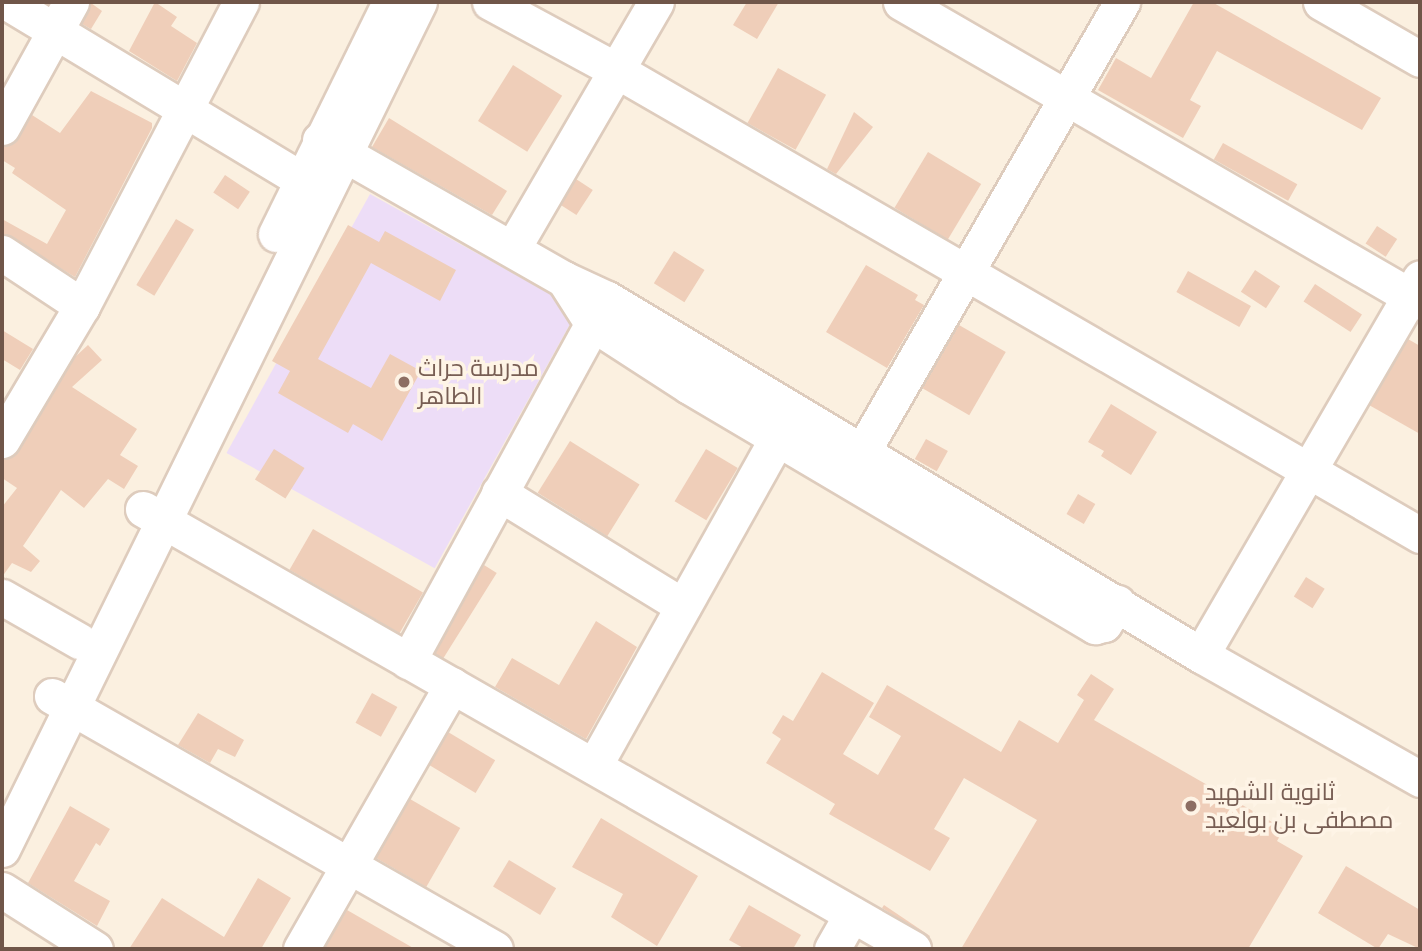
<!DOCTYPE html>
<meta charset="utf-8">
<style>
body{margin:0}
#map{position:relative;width:1422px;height:951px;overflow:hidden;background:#fbf0e0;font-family:"PT Sans",Cairo,sans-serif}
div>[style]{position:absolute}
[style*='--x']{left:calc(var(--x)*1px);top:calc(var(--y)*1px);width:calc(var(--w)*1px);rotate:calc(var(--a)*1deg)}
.education>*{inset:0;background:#edddf7;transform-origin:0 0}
.building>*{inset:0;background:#efceb9;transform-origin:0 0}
.roads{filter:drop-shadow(2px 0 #deccbd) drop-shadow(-2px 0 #deccbd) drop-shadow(0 2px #deccbd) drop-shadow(0 -2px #deccbd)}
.minor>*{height:35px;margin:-17.5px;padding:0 17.5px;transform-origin:17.5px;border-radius:17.5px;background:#fff}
.dots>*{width:19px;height:19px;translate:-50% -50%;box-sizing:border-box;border:4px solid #fef4e6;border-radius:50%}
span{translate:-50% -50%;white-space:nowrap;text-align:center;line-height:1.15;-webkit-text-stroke:7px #fef4e6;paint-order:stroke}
.education-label{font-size:24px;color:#785e54}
.left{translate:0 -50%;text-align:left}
.frame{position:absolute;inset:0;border:4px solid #705649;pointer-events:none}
</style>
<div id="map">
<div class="education">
<div style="left:370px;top:194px;width:238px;height:296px;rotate:29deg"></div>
</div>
<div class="building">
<div style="clip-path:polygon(155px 2px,177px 17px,171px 26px,197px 43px,177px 81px,129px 51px)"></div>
<div style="clip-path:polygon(747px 2px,779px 2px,757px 39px,733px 25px)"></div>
<div style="clip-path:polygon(1194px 2px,1212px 2px,1381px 98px,1362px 130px,1217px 51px,1190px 100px,1201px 106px,1183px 138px,1098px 90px,1116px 58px,1151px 78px)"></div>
<div style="clip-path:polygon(91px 3px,102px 11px,91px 29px,82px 24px)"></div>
<div style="left:513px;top:65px;width:58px;height:66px;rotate:32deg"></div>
<div style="left:778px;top:68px;width:55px;height:63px;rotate:29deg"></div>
<div style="clip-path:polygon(91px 91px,152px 123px,152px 128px,75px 277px,2px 233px,2px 219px,47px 244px,66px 210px,12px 173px,15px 168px,2px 160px,2px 147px,19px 137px,32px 115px,60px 133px)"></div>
<div style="clip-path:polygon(854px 112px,873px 127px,836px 174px,827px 169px)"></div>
<div style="clip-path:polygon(389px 118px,507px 191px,492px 215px,372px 147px)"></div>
<div style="left:1223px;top:143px;width:85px;height:19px;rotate:29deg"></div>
<div style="left:928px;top:152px;width:62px;height:65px;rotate:31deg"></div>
<div style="left:225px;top:175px;width:30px;height:21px;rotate:34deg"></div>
<div style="left:576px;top:179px;width:20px;height:30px;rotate:33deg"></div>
<div style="left:176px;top:219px;width:21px;height:77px;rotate:31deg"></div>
<div style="clip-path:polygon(348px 225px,379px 242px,385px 231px,456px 270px,440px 301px,371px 263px,318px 359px,371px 388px,390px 354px,421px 371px,382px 441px,353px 424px,348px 433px,278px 393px,290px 371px,272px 361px)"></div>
<div style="left:1377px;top:226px;width:24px;height:21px;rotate:33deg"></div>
<div style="left:674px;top:251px;width:36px;height:38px;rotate:32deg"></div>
<div style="clip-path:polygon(866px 265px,918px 295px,915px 300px,924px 305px,887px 368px,826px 332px)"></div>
<div style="left:1255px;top:270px;width:30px;height:26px;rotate:33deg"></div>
<div style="left:1188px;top:271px;width:72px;height:24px;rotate:29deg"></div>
<div style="left:1315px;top:284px;width:56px;height:21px;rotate:33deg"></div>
<div style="left:959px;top:325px;width:54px;height:73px;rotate:30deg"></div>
<div style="clip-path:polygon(2px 330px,33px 349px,20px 370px,2px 359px)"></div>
<div style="clip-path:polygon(1408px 339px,1420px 346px,1420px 434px,1369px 405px)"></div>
<div style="clip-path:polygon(88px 345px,102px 360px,72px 387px,137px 429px,120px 455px,138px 466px,124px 489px,108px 479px,84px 508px,61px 490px,23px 546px,40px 561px,31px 572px,12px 563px,2px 577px,2px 507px,17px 488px,2px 478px,2px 460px,19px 450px,75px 357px)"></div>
<div style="clip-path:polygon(1111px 404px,1157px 432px,1131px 475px,1101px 456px,1104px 451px,1088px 442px)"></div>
<div style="left:926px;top:439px;width:25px;height:23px;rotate:29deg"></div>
<div style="left:570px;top:441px;width:82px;height:61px;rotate:32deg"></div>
<div style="left:274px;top:449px;width:36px;height:36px;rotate:32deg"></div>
<div style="left:706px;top:449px;width:37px;height:61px;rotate:31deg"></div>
<div style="left:1078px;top:494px;width:20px;height:23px;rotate:30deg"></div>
<div style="left:313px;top:529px;width:127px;height:47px;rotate:30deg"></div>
<div style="left:484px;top:565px;width:15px;height:101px;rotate:32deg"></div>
<div style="left:1306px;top:577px;width:22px;height:23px;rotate:32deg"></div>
<div style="clip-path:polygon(596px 621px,637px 647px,586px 739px,495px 687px,512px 658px,559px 685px)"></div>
<div style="clip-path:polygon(822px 672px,874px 703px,843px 754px,878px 775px,901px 736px,869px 717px,887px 685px,1001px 752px,1019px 720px,1058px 743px,1084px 700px,1077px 695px,1091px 674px,1114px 689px,1094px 720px,1284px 829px,1277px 841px,1303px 856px,1248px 949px,961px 949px,1037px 820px,964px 778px,934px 829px,950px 838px,930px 871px,829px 814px,835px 804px,766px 763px,781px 739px,772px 733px,783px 715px,793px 721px)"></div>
<div style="left:372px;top:693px;width:29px;height:34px;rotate:29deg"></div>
<div style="clip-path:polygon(198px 713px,244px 740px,235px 757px,218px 749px,210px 763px,178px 745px)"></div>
<div style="left:448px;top:732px;width:55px;height:38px;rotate:31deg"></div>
<div style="left:410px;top:799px;width:58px;height:68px;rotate:30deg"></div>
<div style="clip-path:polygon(70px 806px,110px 829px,100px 846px,96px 843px,74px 881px,110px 901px,97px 926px,28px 883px)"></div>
<div style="clip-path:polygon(601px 818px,698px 876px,657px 946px,611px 917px,623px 894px,572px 867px)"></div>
<div style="left:509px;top:860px;width:55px;height:31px;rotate:31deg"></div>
<div style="clip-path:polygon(1346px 866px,1420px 910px,1420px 949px,1388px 934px,1378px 949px,1318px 913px)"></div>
<div style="clip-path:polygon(258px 878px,291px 898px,261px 949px,129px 949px,162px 898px,224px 937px)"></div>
<div style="clip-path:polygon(749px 905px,801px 935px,793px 949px,745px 949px,729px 940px)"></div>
<div style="clip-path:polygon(884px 905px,930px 936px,929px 938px,882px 908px)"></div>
<div style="clip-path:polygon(347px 910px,415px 949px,324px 949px)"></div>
</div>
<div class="roads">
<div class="minor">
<div style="--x:7;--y:2;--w:364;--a:31.1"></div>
<div style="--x:490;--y:2;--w:143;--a:28.4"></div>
<div style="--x:616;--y:70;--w:929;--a:30.04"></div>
<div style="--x:901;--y:2;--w:599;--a:30.03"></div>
<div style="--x:1321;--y:2;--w:114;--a:29.9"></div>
<div style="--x:2;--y:127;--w:143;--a:-61.1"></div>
<div style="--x:320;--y:140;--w:281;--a:29.7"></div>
<div style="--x:564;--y:279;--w:47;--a:24.9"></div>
<div style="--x:607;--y:299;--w:693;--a:30.94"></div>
<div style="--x:1201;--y:655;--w:252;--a:29.5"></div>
<div style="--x:276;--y:234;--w:258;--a:-63.8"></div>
<div style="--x:514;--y:246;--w:282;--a:-59.8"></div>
<div style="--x:2;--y:253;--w:96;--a:33.5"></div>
<div style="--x:564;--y:279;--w:52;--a:57.5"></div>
<div style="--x:592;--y:323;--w:116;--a:33"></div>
<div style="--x:689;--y:386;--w:472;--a:30.6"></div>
<div style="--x:1095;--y:626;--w:9;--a:-13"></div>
<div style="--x:1104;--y:624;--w:25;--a:-58"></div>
<div style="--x:2;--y:440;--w:156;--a:-59.2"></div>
<div style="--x:82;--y:306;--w:343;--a:-62.4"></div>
<div style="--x:851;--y:471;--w:542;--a:-59.98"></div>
<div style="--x:499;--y:493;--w:216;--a:31.6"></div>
<div style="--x:143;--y:509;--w:887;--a:29.74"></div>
<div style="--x:2;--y:597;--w:89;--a:29.7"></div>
<div style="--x:1201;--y:655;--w:436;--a:-59.8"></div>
<div style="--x:408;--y:661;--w:406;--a:-61.3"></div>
<div style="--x:52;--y:696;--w:510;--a:29.73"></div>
<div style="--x:594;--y:766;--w:401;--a:-60.8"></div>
<div style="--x:2;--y:849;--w:944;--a:-63.79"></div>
<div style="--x:2;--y:890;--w:110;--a:32.4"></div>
<div style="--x:301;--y:949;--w:304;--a:-60.2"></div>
<div style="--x:832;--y:949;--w:40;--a:-60.3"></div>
</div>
</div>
<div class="dots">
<div style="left:404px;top:382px;background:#8d6e63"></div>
<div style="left:1191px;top:806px;background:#8d6e63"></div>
</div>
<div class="education-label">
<span class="left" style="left:418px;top:382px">مدرسة حراث<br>الطاهر</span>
<span class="left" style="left:1205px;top:806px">ثانوية الشهيد<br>مصطفى بن بولعيد</span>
</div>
<div class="frame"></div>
</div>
